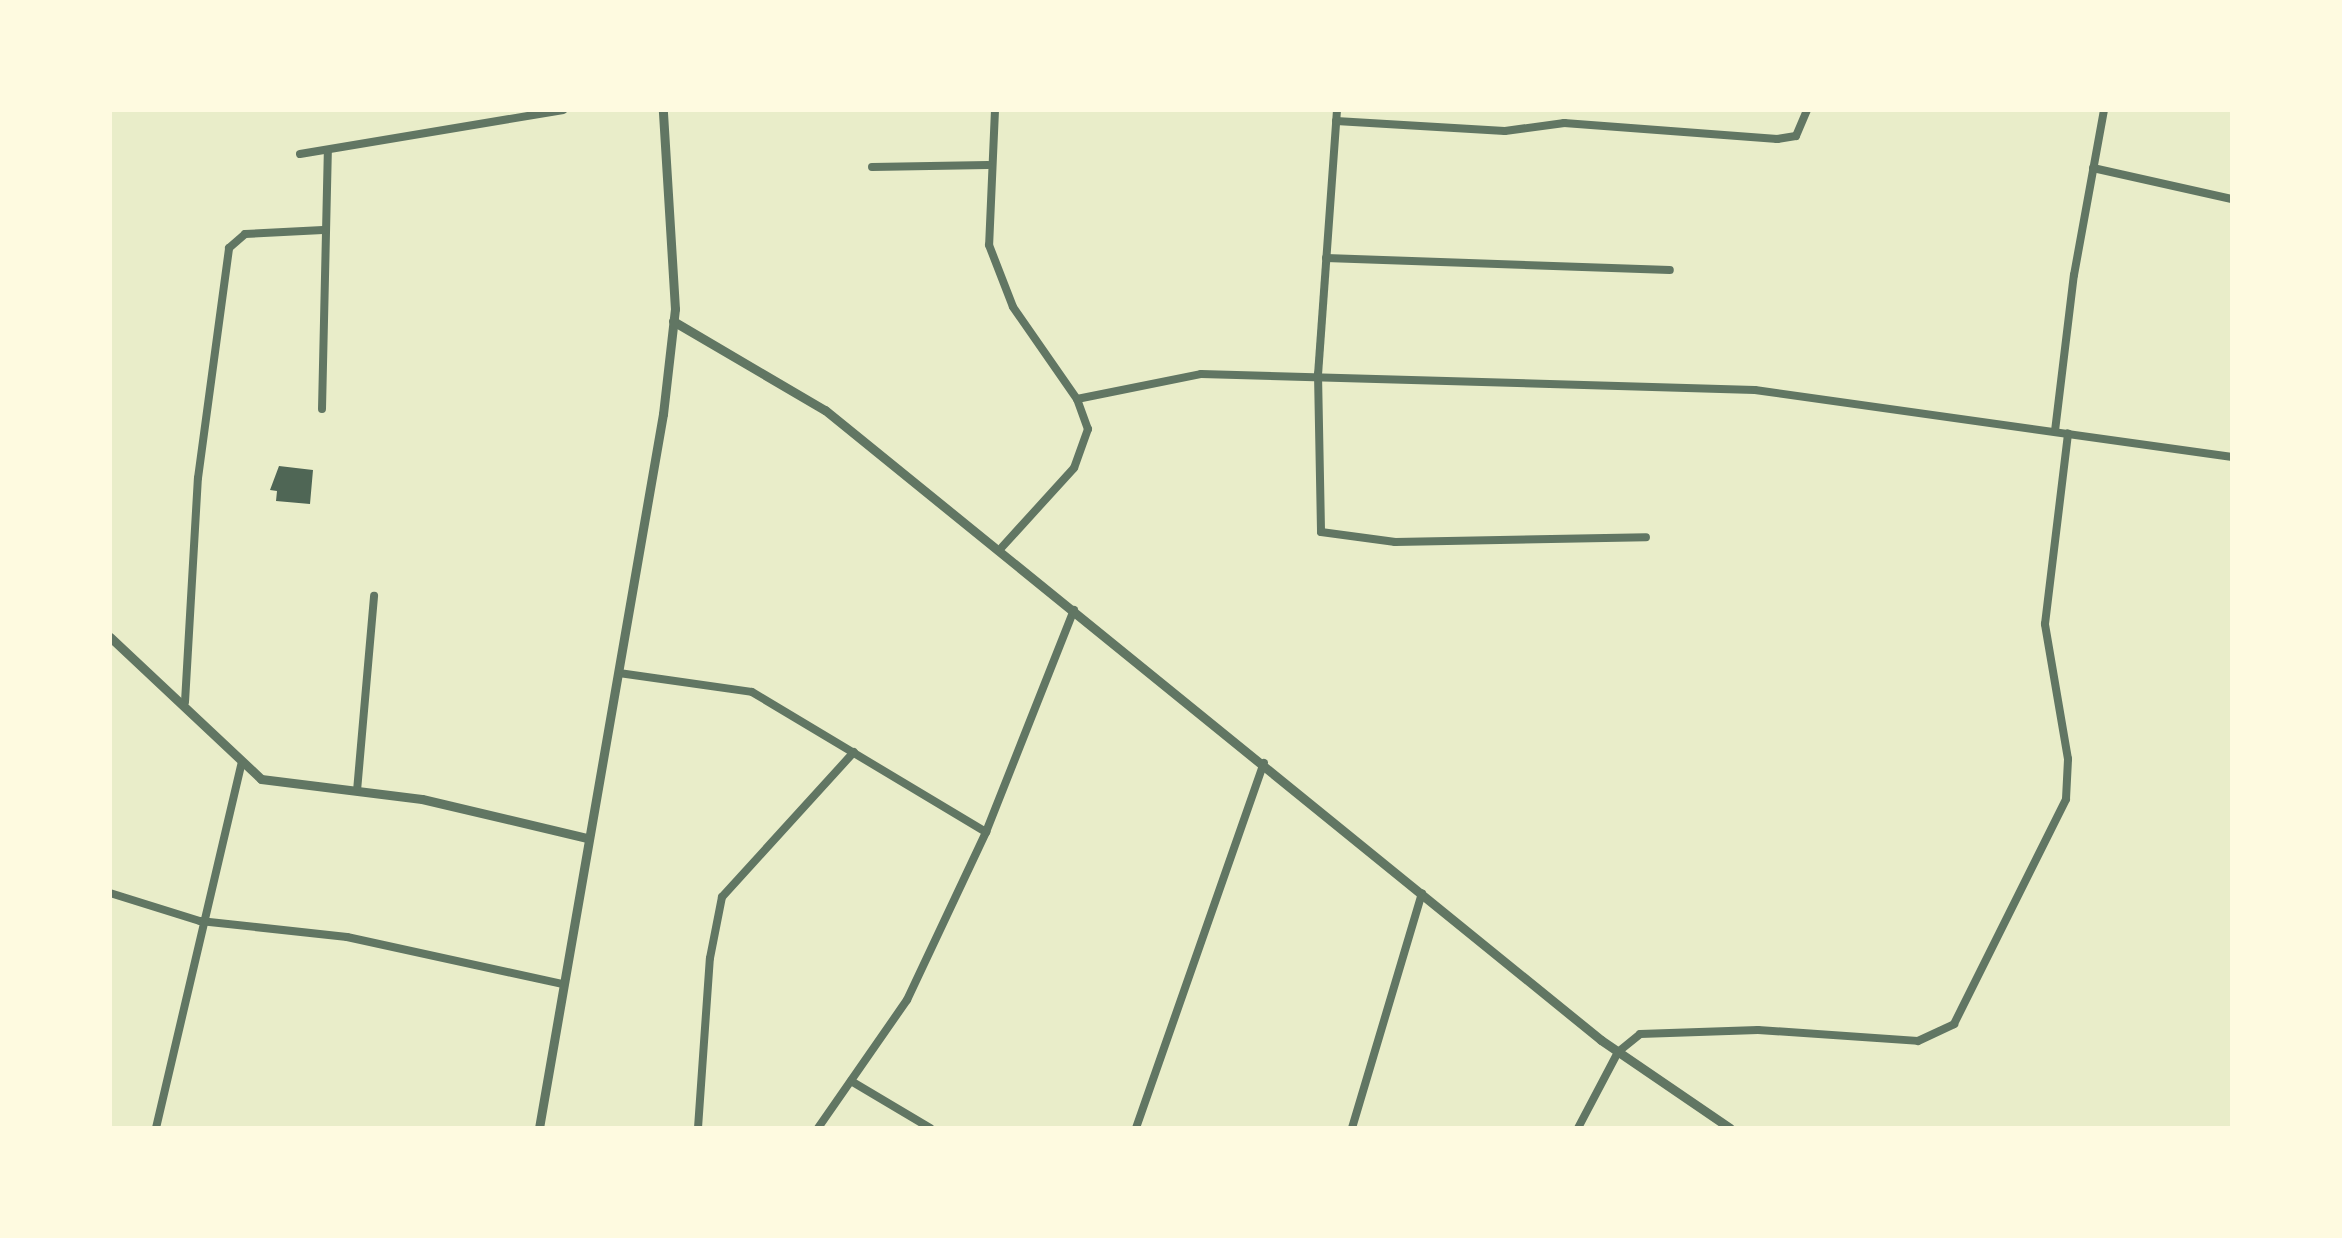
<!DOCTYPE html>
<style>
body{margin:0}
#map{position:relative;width:2342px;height:1238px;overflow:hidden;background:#e9edc9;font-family:Arial,sans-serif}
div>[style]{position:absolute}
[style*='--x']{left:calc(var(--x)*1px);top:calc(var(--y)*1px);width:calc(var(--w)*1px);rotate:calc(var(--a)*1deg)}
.building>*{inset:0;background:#4f6655}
.minor>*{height:8px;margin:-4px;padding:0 4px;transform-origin:4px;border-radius:4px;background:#617663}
.tertiary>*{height:9px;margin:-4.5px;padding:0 4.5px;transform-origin:4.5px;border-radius:4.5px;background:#617663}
span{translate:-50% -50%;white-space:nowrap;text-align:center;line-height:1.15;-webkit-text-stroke:8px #fefae0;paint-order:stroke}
.frame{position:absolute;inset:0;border:112px solid #fefae0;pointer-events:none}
</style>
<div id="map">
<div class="building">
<div style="clip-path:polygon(279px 466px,313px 470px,310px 504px,276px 501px,277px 491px,270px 490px)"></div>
</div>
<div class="minor">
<div style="--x:995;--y:110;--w:135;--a:92.5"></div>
<div style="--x:989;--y:245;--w:66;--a:68.8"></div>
<div style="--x:1013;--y:307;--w:112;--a:55.2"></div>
<div style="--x:1077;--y:399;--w:32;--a:70"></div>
<div style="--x:1088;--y:429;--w:41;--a:109.7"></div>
<div style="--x:1074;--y:468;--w:107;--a:132.3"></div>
<div style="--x:1337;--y:110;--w:265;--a:94.1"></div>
<div style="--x:1318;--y:374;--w:158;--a:88.9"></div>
<div style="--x:1321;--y:532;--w:75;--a:7.7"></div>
<div style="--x:1395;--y:542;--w:251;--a:-1.1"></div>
<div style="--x:1336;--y:121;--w:169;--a:3.4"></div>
<div style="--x:1505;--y:131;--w:60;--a:-7.7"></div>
<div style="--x:1564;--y:123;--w:214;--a:4.3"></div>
<div style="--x:1777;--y:139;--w:19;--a:-9"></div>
<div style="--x:1796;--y:136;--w:28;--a:-67"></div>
<div style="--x:300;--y:154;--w:267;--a:-9.5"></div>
<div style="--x:872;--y:167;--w:116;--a:-1"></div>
<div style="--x:2093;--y:168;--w:142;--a:12.6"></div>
<div style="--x:1326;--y:258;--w:344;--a:2"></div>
<div style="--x:1077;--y:399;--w:126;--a:-11.4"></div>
<div style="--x:1201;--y:374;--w:554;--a:1.65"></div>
<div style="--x:1755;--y:390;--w:482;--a:8"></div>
<div style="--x:322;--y:409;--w:258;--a:-88.7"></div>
<div style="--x:2055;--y:431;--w:157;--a:-83.1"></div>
<div style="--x:2074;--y:275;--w:168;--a:-79.7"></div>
<div style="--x:619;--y:673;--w:134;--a:8.1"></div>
<div style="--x:752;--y:692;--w:273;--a:30.9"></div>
<div style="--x:185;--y:702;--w:224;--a:-86.7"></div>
<div style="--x:198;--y:478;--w:232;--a:-82.3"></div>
<div style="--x:229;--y:248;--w:21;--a:-41"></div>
<div style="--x:245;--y:234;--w:78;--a:-2.9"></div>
<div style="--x:357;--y:791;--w:196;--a:-85"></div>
<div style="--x:110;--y:893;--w:94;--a:17.3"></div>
<div style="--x:200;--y:921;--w:148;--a:6.2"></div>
<div style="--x:347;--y:937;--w:220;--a:12.3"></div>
<div style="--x:851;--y:1081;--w:92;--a:30.7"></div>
<div style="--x:156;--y:1128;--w:373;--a:-76.8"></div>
<div style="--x:698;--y:1128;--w:170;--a:-86"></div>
<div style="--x:710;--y:958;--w:62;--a:-78.9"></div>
<div style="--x:722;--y:897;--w:196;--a:-47.7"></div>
<div style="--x:818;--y:1128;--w:156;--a:-55.2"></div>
<div style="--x:907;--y:1000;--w:186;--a:-64.8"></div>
<div style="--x:986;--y:832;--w:239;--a:-68.4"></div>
<div style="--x:1136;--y:1128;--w:387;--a:-70.7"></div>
<div style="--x:1352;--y:1128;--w:245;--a:-73.4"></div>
<div style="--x:1578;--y:1128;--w:86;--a:-62.2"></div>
<div style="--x:1618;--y:1052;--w:28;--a:-39"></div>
<div style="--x:1640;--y:1034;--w:118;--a:-1.9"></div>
<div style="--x:1758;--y:1030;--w:160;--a:3.9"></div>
<div style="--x:1918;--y:1041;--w:40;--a:-25"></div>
<div style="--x:1954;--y:1024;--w:251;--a:-63.5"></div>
<div style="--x:2066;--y:799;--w:40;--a:-87.1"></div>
<div style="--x:2068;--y:759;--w:137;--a:-99.7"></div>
<div style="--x:2045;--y:624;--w:192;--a:-83.1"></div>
</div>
<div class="tertiary">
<div style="--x:673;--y:321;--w:176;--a:30.4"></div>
<div style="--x:825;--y:410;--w:1000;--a:39.07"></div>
<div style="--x:1601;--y:1040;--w:156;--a:34.3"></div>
<div style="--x:110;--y:637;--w:207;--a:43.2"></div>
<div style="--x:261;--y:779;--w:162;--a:7.1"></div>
<div style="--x:422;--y:799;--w:170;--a:13.3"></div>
<div style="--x:539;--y:1128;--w:725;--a:-80.15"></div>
<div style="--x:663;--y:414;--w:106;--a:-83.5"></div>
<div style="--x:675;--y:309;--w:199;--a:-93.5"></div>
</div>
<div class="frame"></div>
</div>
